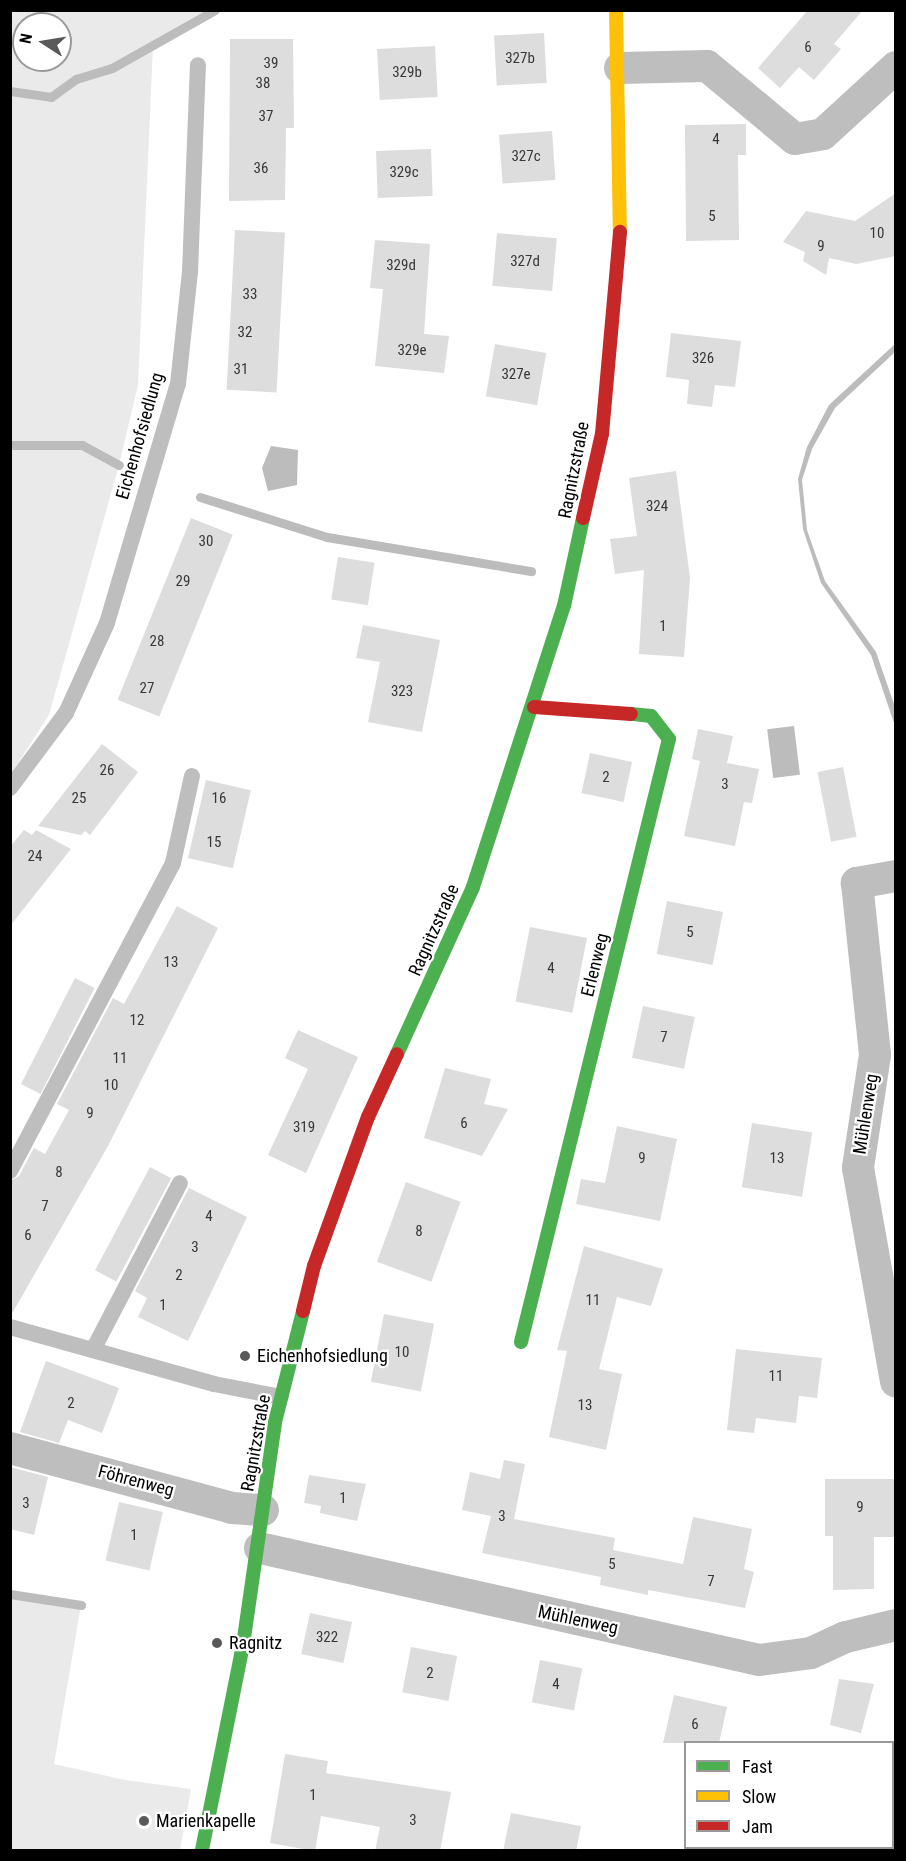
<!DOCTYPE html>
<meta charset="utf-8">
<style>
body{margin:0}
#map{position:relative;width:906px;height:1861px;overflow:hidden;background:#fff;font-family:"Roboto Condensed",sans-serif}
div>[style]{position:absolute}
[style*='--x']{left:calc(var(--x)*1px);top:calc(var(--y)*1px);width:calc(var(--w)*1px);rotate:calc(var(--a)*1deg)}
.green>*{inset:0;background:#eaeaea}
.water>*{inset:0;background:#bcbcbc;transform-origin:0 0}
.stream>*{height:9px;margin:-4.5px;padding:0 4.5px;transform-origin:4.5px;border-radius:4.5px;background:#bcbcbc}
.building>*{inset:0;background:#ddd;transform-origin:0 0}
.lane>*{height:16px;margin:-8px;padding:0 8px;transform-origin:8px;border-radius:8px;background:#bebebe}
.street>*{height:32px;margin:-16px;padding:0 16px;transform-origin:16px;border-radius:16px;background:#bebebe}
.fast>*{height:14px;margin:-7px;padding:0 7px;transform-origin:7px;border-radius:7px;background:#4caf50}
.slow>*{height:14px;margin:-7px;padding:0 7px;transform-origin:7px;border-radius:7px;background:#ffc107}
.jam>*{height:14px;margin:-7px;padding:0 7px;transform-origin:7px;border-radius:7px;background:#c62828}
.dots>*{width:16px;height:16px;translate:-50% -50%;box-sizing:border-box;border:3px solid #fff;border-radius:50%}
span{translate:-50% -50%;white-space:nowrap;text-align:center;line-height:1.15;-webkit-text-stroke:4.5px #fff;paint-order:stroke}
.number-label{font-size:15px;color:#373737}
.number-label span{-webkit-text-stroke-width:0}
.street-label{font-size:18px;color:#000}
.poi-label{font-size:18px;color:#000}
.left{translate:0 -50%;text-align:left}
.frame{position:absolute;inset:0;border:12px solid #000;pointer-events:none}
.legend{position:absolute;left:684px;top:1741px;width:210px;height:108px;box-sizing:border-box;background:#fff;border:2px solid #999;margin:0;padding:8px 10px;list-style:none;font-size:18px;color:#000}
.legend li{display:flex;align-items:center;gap:12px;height:30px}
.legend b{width:30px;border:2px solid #999}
.north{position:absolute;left:12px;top:12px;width:60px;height:60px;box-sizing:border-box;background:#fff;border:2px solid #999;border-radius:50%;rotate:282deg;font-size:16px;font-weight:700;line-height:24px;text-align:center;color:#000}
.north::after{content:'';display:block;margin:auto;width:21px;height:27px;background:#595959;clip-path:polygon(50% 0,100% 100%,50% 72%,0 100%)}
</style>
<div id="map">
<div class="green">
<div style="clip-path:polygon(evenodd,11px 11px,215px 11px,153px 47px,138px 385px,119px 465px,49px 715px,11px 774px,11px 11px,24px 24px,60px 24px,60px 60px,24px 60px,24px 24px)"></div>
<div style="clip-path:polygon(10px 1594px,81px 1605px,54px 1764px,125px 1780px,191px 1789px,180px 1850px,11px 1850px)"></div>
</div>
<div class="water">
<div style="clip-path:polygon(895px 344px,895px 352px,835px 408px,812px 449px,802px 480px,807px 530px,825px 581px,876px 652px,895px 707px,895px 726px,871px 655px,821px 583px,803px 529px,798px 479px,807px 447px,829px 405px)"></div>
<div style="clip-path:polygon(271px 446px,298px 450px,297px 485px,268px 491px,262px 468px)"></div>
<div style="left:794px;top:726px;width:49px;height:27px;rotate:83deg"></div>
</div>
<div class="stream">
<div style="--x:10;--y:91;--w:41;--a:8.3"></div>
<div style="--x:51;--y:97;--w:31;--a:-36"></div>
<div style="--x:76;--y:79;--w:38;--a:-17"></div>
<div style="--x:112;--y:68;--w:118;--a:-29.4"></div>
<div style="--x:10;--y:445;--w:72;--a:0"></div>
<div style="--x:82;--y:445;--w:42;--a:28.4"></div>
<div style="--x:200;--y:497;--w:133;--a:17.5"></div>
<div style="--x:327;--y:537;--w:207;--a:9.5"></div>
<div style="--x:10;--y:1594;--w:72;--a:8.8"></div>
</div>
<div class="building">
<div style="clip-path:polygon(808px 10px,863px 10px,834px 44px,841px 49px,814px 80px,799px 67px,780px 88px,758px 68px)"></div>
<div style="left:544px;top:33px;width:50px;height:50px;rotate:87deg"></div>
<div style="clip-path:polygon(230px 39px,293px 39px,294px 128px,286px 128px,285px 200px,229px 201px)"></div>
<div style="left:435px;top:46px;width:51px;height:58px;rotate:87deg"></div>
<div style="clip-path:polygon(746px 124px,746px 155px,738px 155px,739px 240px,686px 241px,685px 125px)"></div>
<div style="left:552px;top:131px;width:49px;height:53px;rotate:86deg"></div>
<div style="left:431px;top:149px;width:47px;height:55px;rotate:88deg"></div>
<div style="clip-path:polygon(896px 193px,896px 256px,856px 264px,829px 258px,826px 275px,803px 261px,805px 252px,783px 242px,806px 211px,855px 221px)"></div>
<div style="left:235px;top:230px;width:50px;height:160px;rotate:3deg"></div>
<div style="left:497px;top:233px;width:60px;height:53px;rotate:5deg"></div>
<div style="clip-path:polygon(375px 240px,430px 244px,424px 334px,449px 336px,444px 373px,375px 366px,383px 289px,370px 288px)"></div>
<div style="clip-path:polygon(671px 333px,741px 341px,735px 387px,715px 385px,712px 407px,687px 404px,689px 380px,666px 377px)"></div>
<div style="left:495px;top:344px;width:52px;height:53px;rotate:10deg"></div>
<div style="clip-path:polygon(676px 471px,690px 578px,684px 657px,639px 654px,644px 570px,615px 574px,610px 539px,637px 536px,629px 478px)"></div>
<div style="left:191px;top:518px;width:45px;height:196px;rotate:22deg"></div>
<div style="left:338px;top:557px;width:37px;height:43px;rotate:9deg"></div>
<div style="clip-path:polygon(363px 625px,440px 640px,422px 732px,368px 722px,380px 662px,356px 658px)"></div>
<div style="clip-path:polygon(698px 729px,733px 736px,727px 763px,759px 769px,752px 803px,744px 802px,735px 846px,684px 836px,700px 761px,692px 759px)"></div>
<div style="clip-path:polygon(102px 744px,138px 772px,90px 835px,85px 831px,81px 835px,38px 826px)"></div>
<div style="left:590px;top:753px;width:43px;height:41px;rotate:12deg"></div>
<div style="left:843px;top:767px;width:71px;height:26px;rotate:79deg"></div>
<div style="left:206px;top:780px;width:46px;height:80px;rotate:13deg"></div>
<div style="clip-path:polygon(24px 830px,32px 835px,36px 830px,71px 849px,10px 926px,10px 847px)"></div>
<div style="left:667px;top:901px;width:57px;height:54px;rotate:11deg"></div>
<div style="clip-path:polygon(177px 906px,218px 928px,108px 1146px,10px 1317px,10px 1181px,19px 1176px,34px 1148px,45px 1154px,69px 1110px,57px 1104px,113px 998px,124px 1004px)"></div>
<div style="left:530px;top:927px;width:58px;height:76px;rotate:11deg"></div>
<div style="left:75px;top:978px;width:22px;height:119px;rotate:27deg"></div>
<div style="left:643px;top:1006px;width:53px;height:53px;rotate:12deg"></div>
<div style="clip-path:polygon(298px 1030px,358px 1057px,306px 1173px,268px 1155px,308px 1069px,285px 1058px)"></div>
<div style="clip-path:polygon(445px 1068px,491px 1079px,484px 1104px,508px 1109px,482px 1156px,424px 1138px)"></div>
<div style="left:752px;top:1123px;width:61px;height:65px;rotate:9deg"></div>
<div style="clip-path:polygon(617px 1126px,677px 1139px,660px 1221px,576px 1204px,581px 1179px,605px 1183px)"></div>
<div style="left:150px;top:1167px;width:24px;height:117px;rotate:28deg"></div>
<div style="left:406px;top:1182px;width:58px;height:85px;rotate:20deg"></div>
<div style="clip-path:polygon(189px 1188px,247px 1217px,188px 1341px,138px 1317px,147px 1298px,135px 1291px)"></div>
<div style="clip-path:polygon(584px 1246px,663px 1269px,651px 1306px,617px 1297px,599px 1369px,622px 1374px,606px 1450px,549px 1437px,567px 1351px,557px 1350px)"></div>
<div style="left:384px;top:1314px;width:51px;height:69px;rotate:11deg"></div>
<div style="clip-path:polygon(736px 1349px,822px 1358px,817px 1398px,799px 1396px,796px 1423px,756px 1418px,754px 1433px,727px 1430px)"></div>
<div style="clip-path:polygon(46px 1361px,119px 1388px,102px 1433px,68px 1420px,59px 1443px,20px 1432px)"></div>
<div style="clip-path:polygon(504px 1460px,525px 1464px,514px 1519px,615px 1538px,613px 1550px,683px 1564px,693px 1517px,752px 1529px,744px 1569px,754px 1572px,745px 1608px,648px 1590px,648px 1595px,600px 1585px,601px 1577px,482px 1553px,491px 1516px,462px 1510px,470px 1472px,500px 1479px)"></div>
<div style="clip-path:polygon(10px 1467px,48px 1477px,34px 1535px,10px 1529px)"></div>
<div style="clip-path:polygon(309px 1475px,366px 1484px,357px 1521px,320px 1513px,321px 1506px,304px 1503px)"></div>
<div style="clip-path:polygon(825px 1479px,896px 1479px,896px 1537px,874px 1537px,874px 1589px,833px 1590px,833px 1536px,825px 1536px)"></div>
<div style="left:119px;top:1502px;width:45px;height:60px;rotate:13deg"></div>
<div style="left:310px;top:1613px;width:43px;height:42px;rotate:12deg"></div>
<div style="left:411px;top:1647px;width:47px;height:46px;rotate:11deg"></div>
<div style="left:540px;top:1660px;width:43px;height:43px;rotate:11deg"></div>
<div style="clip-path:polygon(839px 1679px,874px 1684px,861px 1733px,830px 1725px)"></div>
<div style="clip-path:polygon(674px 1695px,727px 1707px,719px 1743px,663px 1743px)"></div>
<div style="clip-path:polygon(285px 1754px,328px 1761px,326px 1773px,451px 1792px,440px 1851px,375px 1851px,380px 1827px,321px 1816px,315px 1851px,270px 1843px)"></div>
<div style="clip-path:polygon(511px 1813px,581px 1826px,576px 1851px,503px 1851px)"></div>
</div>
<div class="lane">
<div style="--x:10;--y:788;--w:94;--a:-53.3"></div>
<div style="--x:66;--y:713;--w:99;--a:-65.5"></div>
<div style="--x:107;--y:623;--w:249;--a:-73.5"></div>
<div style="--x:178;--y:384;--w:113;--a:-83.9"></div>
<div style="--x:190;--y:272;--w:207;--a:-87.8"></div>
<div style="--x:10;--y:1171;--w:348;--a:-62.1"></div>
<div style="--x:173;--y:863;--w:89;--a:-77.7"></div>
<div style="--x:10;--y:1327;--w:212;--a:15.6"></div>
<div style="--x:214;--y:1384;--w:68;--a:11"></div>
<div style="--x:93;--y:1350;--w:188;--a:-62.5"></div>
</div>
<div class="street">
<div style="--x:620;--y:68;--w:87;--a:-1.3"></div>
<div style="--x:707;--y:66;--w:114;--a:39.7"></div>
<div style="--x:795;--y:139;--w:28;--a:-10"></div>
<div style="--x:823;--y:134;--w:99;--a:-42.5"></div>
<div style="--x:896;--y:876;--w:40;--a:170"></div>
<div style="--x:857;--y:883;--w:173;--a:84"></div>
<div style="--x:875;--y:1055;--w:114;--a:98.6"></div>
<div style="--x:858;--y:1168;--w:217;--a:79.9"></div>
<div style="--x:10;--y:1448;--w:230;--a:15.1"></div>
<div style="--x:232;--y:1508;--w:31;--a:4"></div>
<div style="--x:260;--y:1548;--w:511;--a:12.65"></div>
<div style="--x:759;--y:1660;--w:52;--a:-7.7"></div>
<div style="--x:811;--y:1653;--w:38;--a:-25"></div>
<div style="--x:846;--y:1637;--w:51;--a:-13.5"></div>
</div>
<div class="fast">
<div style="--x:397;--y:1054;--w:183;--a:-65.5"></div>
<div style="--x:473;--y:887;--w:295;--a:-72.1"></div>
<div style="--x:564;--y:606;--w:90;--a:-77.8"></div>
<div style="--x:521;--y:1342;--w:621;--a:-76.21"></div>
<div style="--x:669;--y:739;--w:29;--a:-128"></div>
<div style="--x:651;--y:716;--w:20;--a:-174"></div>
<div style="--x:202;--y:1850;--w:209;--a:-78.7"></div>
<div style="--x:243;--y:1645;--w:225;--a:-81.8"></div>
<div style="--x:275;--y:1422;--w:114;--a:-75.8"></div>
</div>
<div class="slow">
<div style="--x:616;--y:10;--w:222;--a:89"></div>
</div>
<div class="jam">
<div style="--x:583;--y:518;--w:86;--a:-77.3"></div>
<div style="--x:602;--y:434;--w:203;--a:-84.9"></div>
<div style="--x:534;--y:707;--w:97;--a:4.1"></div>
<div style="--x:303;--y:1311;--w:46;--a:-76.3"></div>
<div style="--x:314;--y:1266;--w:158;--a:-70.1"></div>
<div style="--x:368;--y:1117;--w:69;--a:-65.3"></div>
</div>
<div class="dots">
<div style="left:245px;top:1356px;background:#595959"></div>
<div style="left:217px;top:1643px;background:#595959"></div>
<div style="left:144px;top:1821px;background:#595959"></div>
</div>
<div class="number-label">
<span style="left:808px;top:48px">6</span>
<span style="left:520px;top:59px">327b</span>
<span style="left:271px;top:64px">39</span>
<span style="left:407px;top:73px">329b</span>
<span style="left:263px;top:84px">38</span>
<span style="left:266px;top:117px">37</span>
<span style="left:716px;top:140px">4</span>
<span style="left:526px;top:157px">327c</span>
<span style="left:261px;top:169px">36</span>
<span style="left:404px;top:173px">329c</span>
<span style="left:712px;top:217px">5</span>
<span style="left:877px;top:234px">10</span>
<span style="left:821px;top:247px">9</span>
<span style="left:525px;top:262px">327d</span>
<span style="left:401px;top:266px">329d</span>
<span style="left:250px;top:295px">33</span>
<span style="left:245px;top:333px">32</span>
<span style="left:412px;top:351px">329e</span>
<span style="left:703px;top:359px">326</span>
<span style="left:241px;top:370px">31</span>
<span style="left:516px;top:375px">327e</span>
<span style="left:657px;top:507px">324</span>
<span style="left:206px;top:542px">30</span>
<span style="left:183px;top:582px">29</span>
<span style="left:663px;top:627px">1</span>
<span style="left:157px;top:642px">28</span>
<span style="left:147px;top:689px">27</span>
<span style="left:402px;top:692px">323</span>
<span style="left:107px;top:771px">26</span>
<span style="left:606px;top:778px">2</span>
<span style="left:725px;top:785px">3</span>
<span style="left:79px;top:799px">25</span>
<span style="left:219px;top:799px">16</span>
<span style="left:214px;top:843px">15</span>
<span style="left:35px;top:857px">24</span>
<span style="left:690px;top:933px">5</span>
<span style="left:171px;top:963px">13</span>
<span style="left:551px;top:969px">4</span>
<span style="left:137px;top:1021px">12</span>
<span style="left:664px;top:1038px">7</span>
<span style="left:120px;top:1059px">11</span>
<span style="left:111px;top:1086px">10</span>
<span style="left:90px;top:1114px">9</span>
<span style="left:464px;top:1124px">6</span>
<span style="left:304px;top:1128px">319</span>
<span style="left:642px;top:1159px">9</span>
<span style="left:777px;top:1159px">13</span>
<span style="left:59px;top:1173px">8</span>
<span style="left:45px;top:1207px">7</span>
<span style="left:209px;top:1217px">4</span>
<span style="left:419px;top:1232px">8</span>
<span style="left:28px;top:1236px">6</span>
<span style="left:195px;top:1248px">3</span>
<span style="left:179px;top:1276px">2</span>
<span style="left:593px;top:1301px">11</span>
<span style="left:163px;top:1306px">1</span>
<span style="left:402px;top:1353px">10</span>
<span style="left:776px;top:1377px">11</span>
<span style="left:71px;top:1404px">2</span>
<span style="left:585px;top:1406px">13</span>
<span style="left:343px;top:1499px">1</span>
<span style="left:26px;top:1504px">3</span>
<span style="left:860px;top:1508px">9</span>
<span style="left:502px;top:1517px">3</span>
<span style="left:134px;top:1536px">1</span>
<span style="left:612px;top:1565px">5</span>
<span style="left:711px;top:1582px">7</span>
<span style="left:327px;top:1638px">322</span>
<span style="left:430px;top:1674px">2</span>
<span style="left:556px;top:1685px">4</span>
<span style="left:695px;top:1725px">6</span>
<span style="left:313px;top:1796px">1</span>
<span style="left:413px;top:1821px">3</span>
</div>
<div class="street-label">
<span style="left:140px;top:436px;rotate:-74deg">Eichenhofsiedlung</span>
<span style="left:574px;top:470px;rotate:-79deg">Ragnitzstraße</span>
<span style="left:434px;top:930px;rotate:-66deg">Ragnitzstraße</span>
<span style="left:595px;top:965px;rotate:-76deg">Erlenweg</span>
<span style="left:866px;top:1114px;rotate:-81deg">Mühlenweg</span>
<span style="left:256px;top:1443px;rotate:-80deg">Ragnitzstraße</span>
<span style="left:136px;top:1481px;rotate:15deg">Föhrenweg</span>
<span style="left:578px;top:1620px;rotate:12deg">Mühlenweg</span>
</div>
<div class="poi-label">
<span class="left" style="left:257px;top:1356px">Eichenhofsiedlung</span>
<span class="left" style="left:229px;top:1643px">Ragnitz</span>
<span class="left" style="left:156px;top:1821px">Marienkapelle</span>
</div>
<div class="frame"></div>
<ul class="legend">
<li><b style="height:8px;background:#4caf50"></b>Fast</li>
<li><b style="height:8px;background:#ffc107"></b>Slow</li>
<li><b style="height:8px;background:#c62828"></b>Jam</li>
</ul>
<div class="north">N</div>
</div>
